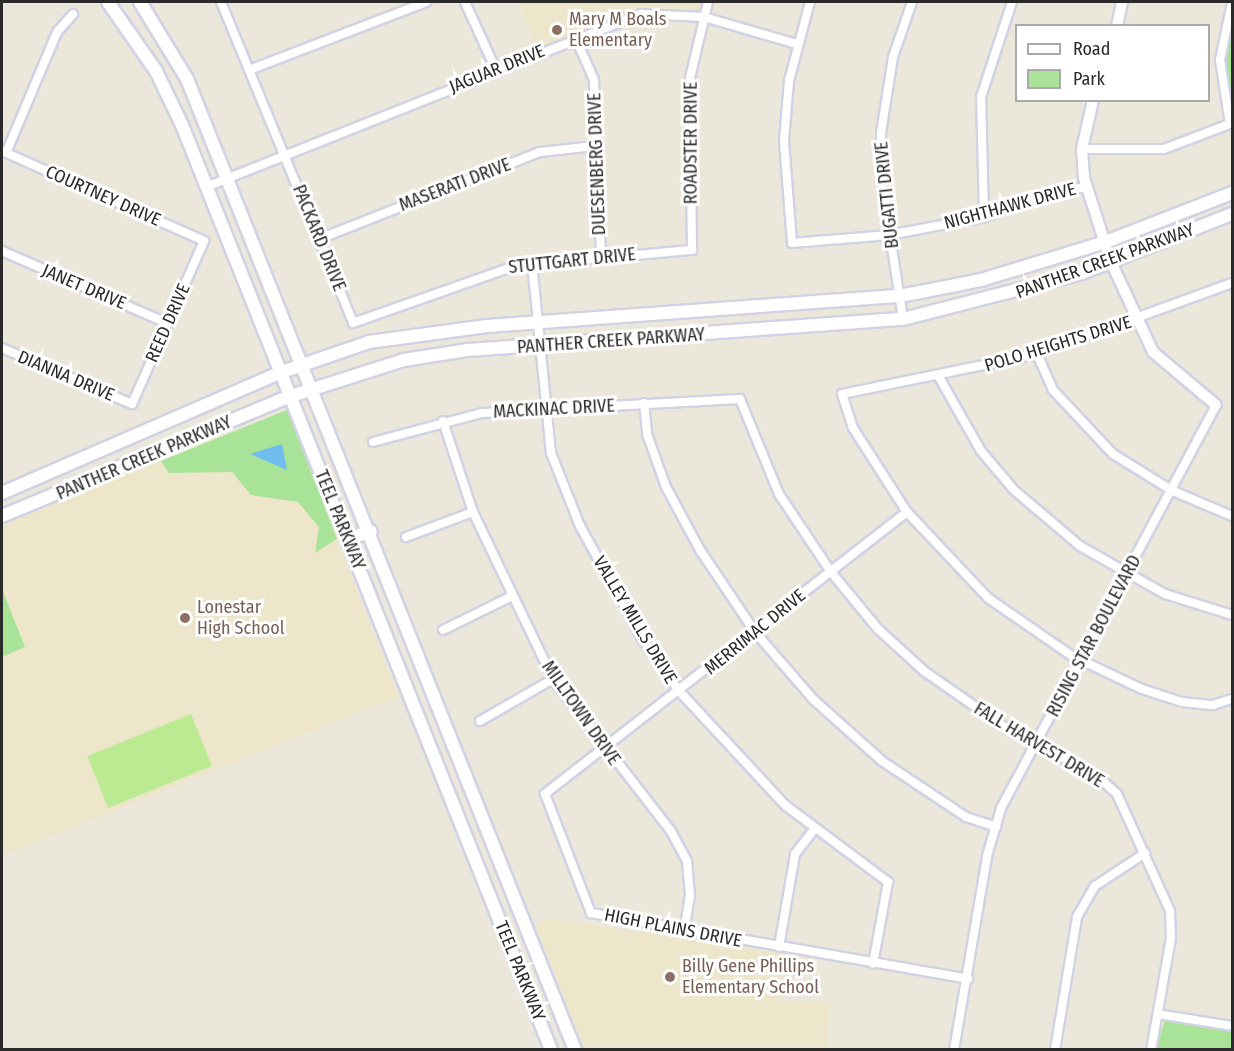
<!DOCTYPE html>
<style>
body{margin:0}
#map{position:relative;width:1234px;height:1051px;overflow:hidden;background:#ece7db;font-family:"Fira Sans Condensed",sans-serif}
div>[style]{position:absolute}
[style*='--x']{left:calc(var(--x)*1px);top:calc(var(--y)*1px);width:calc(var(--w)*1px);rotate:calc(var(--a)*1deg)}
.education>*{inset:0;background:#eee6cb}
.green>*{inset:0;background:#a9e398}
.pitch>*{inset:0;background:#bbea93;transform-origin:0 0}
.water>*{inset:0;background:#6ebdee}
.roads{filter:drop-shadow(2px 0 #d1d2e3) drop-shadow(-2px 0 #d1d2e3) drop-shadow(0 2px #d1d2e3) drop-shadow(0 -2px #d1d2e3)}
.minor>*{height:8px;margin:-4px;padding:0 4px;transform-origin:4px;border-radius:4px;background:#fff}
.tertiary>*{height:10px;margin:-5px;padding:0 5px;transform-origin:5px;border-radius:5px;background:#fff}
.secondary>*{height:12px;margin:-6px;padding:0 6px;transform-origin:6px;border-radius:6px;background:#fff}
.dots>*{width:16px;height:16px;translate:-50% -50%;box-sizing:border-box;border:3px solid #fff;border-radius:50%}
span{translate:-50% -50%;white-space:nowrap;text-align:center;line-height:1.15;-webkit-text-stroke:6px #fff;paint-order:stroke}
.education-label{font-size:18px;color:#785e54}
.left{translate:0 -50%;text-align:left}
.street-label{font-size:18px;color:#2a2a2a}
.frame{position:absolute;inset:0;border:3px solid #2a2a2a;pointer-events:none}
.legend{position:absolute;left:1015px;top:24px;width:195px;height:78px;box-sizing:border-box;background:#fff;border:2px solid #aaa;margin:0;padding:8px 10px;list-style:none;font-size:18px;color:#2a2a2a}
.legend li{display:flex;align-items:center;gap:12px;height:30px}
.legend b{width:30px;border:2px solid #aaa}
</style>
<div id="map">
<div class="education">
<div style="clip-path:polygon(519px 2px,702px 2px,699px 11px,647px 7px,537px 48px)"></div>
<div style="clip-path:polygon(287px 410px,398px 697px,2px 856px,2px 525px)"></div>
<div style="clip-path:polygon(544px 918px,786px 954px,780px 1003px,829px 1001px,828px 1049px,585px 1049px,536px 926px)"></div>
</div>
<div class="green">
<div style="clip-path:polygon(1232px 20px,1232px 108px,1224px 63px)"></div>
<div style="clip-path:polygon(287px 410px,337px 539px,315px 553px,319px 527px,298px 502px,251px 495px,232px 472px,169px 473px,161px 461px)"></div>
<div style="clip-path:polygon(2px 589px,25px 647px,2px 657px)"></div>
<div style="clip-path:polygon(1165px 1019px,1232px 1030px,1232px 1049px,1156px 1050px)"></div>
</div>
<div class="pitch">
<div style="left:191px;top:714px;width:56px;height:112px;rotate:68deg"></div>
</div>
<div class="water">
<div style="clip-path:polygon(282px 444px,287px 470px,250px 454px)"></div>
</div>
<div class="roads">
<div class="minor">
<div style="--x:221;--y:2;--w:347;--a:67.6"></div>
<div style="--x:353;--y:323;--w:172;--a:-19.4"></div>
<div style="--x:515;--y:266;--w:178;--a:-5.2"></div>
<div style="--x:692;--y:250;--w:172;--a:-90.7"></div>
<div style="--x:690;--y:78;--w:78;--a:-76.7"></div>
<div style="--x:465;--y:2;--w:75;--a:65.5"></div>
<div style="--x:810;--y:2;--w:82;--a:104.9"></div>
<div style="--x:789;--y:81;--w:60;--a:94.8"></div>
<div style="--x:784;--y:141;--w:102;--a:85.5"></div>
<div style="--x:792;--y:243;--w:97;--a:-4.7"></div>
<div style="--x:889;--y:235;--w:97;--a:-10.7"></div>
<div style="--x:984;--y:217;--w:61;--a:-21.1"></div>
<div style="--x:1041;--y:195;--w:46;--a:-10.1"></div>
<div style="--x:576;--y:39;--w:45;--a:66.3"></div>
<div style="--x:594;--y:80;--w:176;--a:87.7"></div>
<div style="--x:249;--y:70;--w:190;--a:-21"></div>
<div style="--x:1230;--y:124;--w:65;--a:-98.9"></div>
<div style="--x:1220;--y:60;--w:59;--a:-78.3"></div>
<div style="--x:1082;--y:149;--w:82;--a:0"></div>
<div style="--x:1164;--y:149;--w:73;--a:-20.9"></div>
<div style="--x:2;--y:151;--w:221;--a:24"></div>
<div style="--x:204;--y:241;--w:178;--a:113.8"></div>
<div style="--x:132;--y:404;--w:142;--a:-156.7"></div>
<div style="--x:6;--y:153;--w:131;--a:-67.1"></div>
<div style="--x:57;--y:32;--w:24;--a:-48"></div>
<div style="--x:206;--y:187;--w:468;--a:-21.7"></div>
<div style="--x:641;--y:14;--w:63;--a:2.7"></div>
<div style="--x:704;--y:17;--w:97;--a:16.2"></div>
<div style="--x:984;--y:217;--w:120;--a:-91.4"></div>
<div style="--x:981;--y:97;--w:100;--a:-71.9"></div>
<div style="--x:319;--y:239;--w:238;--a:-21.5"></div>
<div style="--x:540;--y:152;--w:55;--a:-6.2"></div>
<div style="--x:2;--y:251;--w:180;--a:23.6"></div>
<div style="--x:532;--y:263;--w:191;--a:84.3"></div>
<div style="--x:551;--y:453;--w:79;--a:68.3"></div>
<div style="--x:580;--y:526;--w:130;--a:61.1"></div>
<div style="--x:643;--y:640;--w:64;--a:54.6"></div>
<div style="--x:680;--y:692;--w:154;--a:47.1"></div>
<div style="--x:785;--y:805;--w:129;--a:36.8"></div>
<div style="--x:888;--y:882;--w:83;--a:100.4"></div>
<div style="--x:1232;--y:283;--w:208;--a:160"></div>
<div style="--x:1037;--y:354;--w:199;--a:168.4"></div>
<div style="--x:842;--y:394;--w:36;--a:72"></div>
<div style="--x:853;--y:428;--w:100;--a:57.3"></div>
<div style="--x:907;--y:512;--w:118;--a:46.7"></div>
<div style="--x:988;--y:598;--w:102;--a:34.6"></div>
<div style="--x:1072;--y:656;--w:77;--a:25.2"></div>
<div style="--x:1142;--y:689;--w:42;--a:18"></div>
<div style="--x:1182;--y:702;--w:31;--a:6"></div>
<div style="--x:1213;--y:705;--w:20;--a:-18"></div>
<div style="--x:903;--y:319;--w:138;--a:-98.8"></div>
<div style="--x:882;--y:183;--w:50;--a:-91.1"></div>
<div style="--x:881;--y:133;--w:77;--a:-81"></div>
<div style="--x:893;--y:57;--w:58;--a:-70.9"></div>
<div style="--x:1037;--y:354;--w:39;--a:66"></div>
<div style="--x:1053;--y:390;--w:88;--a:46.8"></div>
<div style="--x:1113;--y:454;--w:70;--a:31.7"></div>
<div style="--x:1173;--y:491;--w:64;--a:23"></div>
<div style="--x:939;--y:377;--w:85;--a:60.4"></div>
<div style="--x:981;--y:451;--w:51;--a:49.8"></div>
<div style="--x:1014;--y:490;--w:87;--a:40.3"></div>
<div style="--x:1080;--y:546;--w:98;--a:29.5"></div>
<div style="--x:1165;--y:594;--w:70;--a:17.4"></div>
<div style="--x:644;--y:403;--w:31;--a:84"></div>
<div style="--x:647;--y:434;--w:56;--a:70.3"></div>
<div style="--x:666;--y:487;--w:72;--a:61.6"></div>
<div style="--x:700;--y:550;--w:99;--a:56.1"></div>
<div style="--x:755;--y:632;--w:90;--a:49.1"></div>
<div style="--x:814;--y:700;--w:91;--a:41.9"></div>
<div style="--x:882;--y:761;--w:101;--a:33.7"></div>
<div style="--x:966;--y:817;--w:32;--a:18"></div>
<div style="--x:443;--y:421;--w:96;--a:71.8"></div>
<div style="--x:473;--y:512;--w:185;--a:64.4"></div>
<div style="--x:553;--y:679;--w:192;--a:52.2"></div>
<div style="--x:671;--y:831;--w:34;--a:62"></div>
<div style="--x:687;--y:861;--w:34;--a:85"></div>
<div style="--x:690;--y:895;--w:36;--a:99"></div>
<div style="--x:373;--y:442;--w:113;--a:-14.9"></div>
<div style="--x:482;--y:413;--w:258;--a:-3.1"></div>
<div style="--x:740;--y:399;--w:103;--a:67.7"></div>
<div style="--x:779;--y:494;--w:94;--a:56.3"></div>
<div style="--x:831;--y:572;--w:74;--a:50.5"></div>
<div style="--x:878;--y:629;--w:62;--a:42.4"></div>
<div style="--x:924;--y:671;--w:101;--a:34.9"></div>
<div style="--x:1007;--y:729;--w:100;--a:27.3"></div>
<div style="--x:1096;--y:775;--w:28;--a:42"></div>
<div style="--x:1117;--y:794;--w:128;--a:65.6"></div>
<div style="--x:1170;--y:911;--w:27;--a:88"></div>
<div style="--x:1171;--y:938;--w:114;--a:100.1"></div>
<div style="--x:907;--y:512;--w:459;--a:142.1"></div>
<div style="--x:545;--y:794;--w:128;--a:68.9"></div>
<div style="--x:591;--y:913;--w:383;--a:9.9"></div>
<div style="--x:406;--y:537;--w:72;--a:-20.5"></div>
<div style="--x:443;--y:630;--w:75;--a:-26.2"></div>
<div style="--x:480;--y:721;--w:84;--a:-29.9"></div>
<div style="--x:779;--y:947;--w:94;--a:-80.2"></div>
<div style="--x:795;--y:854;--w:31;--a:-52"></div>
<div style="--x:1158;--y:1014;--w:75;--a:9.2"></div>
<div style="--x:954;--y:1050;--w:197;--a:-80.3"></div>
<div style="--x:987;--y:856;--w:50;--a:-73.7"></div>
<div style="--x:1001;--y:808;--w:457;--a:-61.9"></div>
<div style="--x:1055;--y:1050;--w:135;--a:-80.6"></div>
<div style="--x:1077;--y:917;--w:36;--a:-60"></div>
<div style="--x:1095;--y:886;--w:60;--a:-33.4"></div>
</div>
<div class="tertiary">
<div style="--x:1117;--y:26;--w:25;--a:-78"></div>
<div style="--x:1093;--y:100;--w:50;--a:102.7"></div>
<div style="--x:1082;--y:149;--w:29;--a:86"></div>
<div style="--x:1084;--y:178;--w:88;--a:72.2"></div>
<div style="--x:1111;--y:262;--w:99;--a:65"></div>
<div style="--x:1153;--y:352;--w:82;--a:40.1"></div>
</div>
<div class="secondary">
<div style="--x:108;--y:2;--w:84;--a:55.2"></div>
<div style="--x:156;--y:71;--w:60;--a:64.3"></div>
<div style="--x:182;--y:125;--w:996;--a:68.25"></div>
<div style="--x:140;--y:2;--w:90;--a:58.6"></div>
<div style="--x:187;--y:79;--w:1046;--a:68.22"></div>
<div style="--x:2;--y:493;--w:302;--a:-23.4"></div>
<div style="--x:279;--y:373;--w:95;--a:-19"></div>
<div style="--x:369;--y:342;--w:119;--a:-7.7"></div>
<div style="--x:487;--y:326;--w:414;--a:-4.2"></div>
<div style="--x:900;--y:296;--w:83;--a:-11.2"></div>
<div style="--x:981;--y:280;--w:127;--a:-16.9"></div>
<div style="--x:1103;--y:243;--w:138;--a:-21.2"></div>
<div style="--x:2;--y:516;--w:310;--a:-22.6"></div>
<div style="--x:288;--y:397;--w:122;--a:-17.7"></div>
<div style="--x:404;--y:360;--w:65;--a:-8.9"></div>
<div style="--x:468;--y:350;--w:436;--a:-4.1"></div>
<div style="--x:903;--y:319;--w:185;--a:-14.4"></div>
<div style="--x:1082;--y:273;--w:161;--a:-21.5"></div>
<div style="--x:348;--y:539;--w:24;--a:-19"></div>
</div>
</div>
<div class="dots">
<div style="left:557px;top:30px;background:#8d6e63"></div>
<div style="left:185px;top:618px;background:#8d6e63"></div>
<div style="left:670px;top:977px;background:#8d6e63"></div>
</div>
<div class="education-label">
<span class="left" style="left:569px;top:30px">Mary M Boals<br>Elementary</span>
<span class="left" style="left:197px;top:618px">Lonestar<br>High School</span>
<span class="left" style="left:682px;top:977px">Billy Gene Phillips<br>Elementary School</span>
</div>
<div class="street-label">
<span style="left:497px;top:69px;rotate:-22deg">JAGUAR DRIVE</span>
<span style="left:691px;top:143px;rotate:-90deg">ROADSTER DRIVE</span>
<span style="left:597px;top:164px;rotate:-92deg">DUESENBERG DRIVE</span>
<span style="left:455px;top:185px;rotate:-21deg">MASERATI DRIVE</span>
<span style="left:887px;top:195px;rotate:-96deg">BUGATTI DRIVE</span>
<span style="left:103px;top:196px;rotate:24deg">COURTNEY DRIVE</span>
<span style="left:1010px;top:206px;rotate:-15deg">NIGHTHAWK DRIVE</span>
<span style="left:319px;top:238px;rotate:68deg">PACKARD DRIVE</span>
<span style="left:572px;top:261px;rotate:-6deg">STUTTGART DRIVE</span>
<span style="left:1105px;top:261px;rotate:-20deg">PANTHER CREEK PARKWAY</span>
<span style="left:84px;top:287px;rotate:23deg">JANET DRIVE</span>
<span style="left:168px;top:323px;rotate:-66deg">REED DRIVE</span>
<span style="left:611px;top:341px;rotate:-4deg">PANTHER CREEK PARKWAY</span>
<span style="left:1058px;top:344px;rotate:-17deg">POLO HEIGHTS DRIVE</span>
<span style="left:66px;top:376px;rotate:23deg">DIANNA DRIVE</span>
<span style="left:554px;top:409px;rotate:-3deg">MACKINAC DRIVE</span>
<span style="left:144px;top:458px;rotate:-23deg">PANTHER CREEK PARKWAY</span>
<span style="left:340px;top:520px;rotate:68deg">TEEL PARKWAY</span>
<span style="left:635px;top:620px;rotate:59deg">VALLEY MILLS DRIVE</span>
<span style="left:755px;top:632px;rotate:-39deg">MERRIMAC DRIVE</span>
<span style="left:1094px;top:636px;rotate:-62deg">RISING STAR BOULEVARD</span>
<span style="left:581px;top:713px;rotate:55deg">MILLTOWN DRIVE</span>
<span style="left:1039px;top:745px;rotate:31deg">FALL HARVEST DRIVE</span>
<span style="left:673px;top:928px;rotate:11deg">HIGH PLAINS DRIVE</span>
<span style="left:520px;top:971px;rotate:68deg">TEEL PARKWAY</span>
</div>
<div class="frame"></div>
<ul class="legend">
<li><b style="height:8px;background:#fff"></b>Road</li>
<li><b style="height:16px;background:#a9e398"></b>Park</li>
</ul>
</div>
